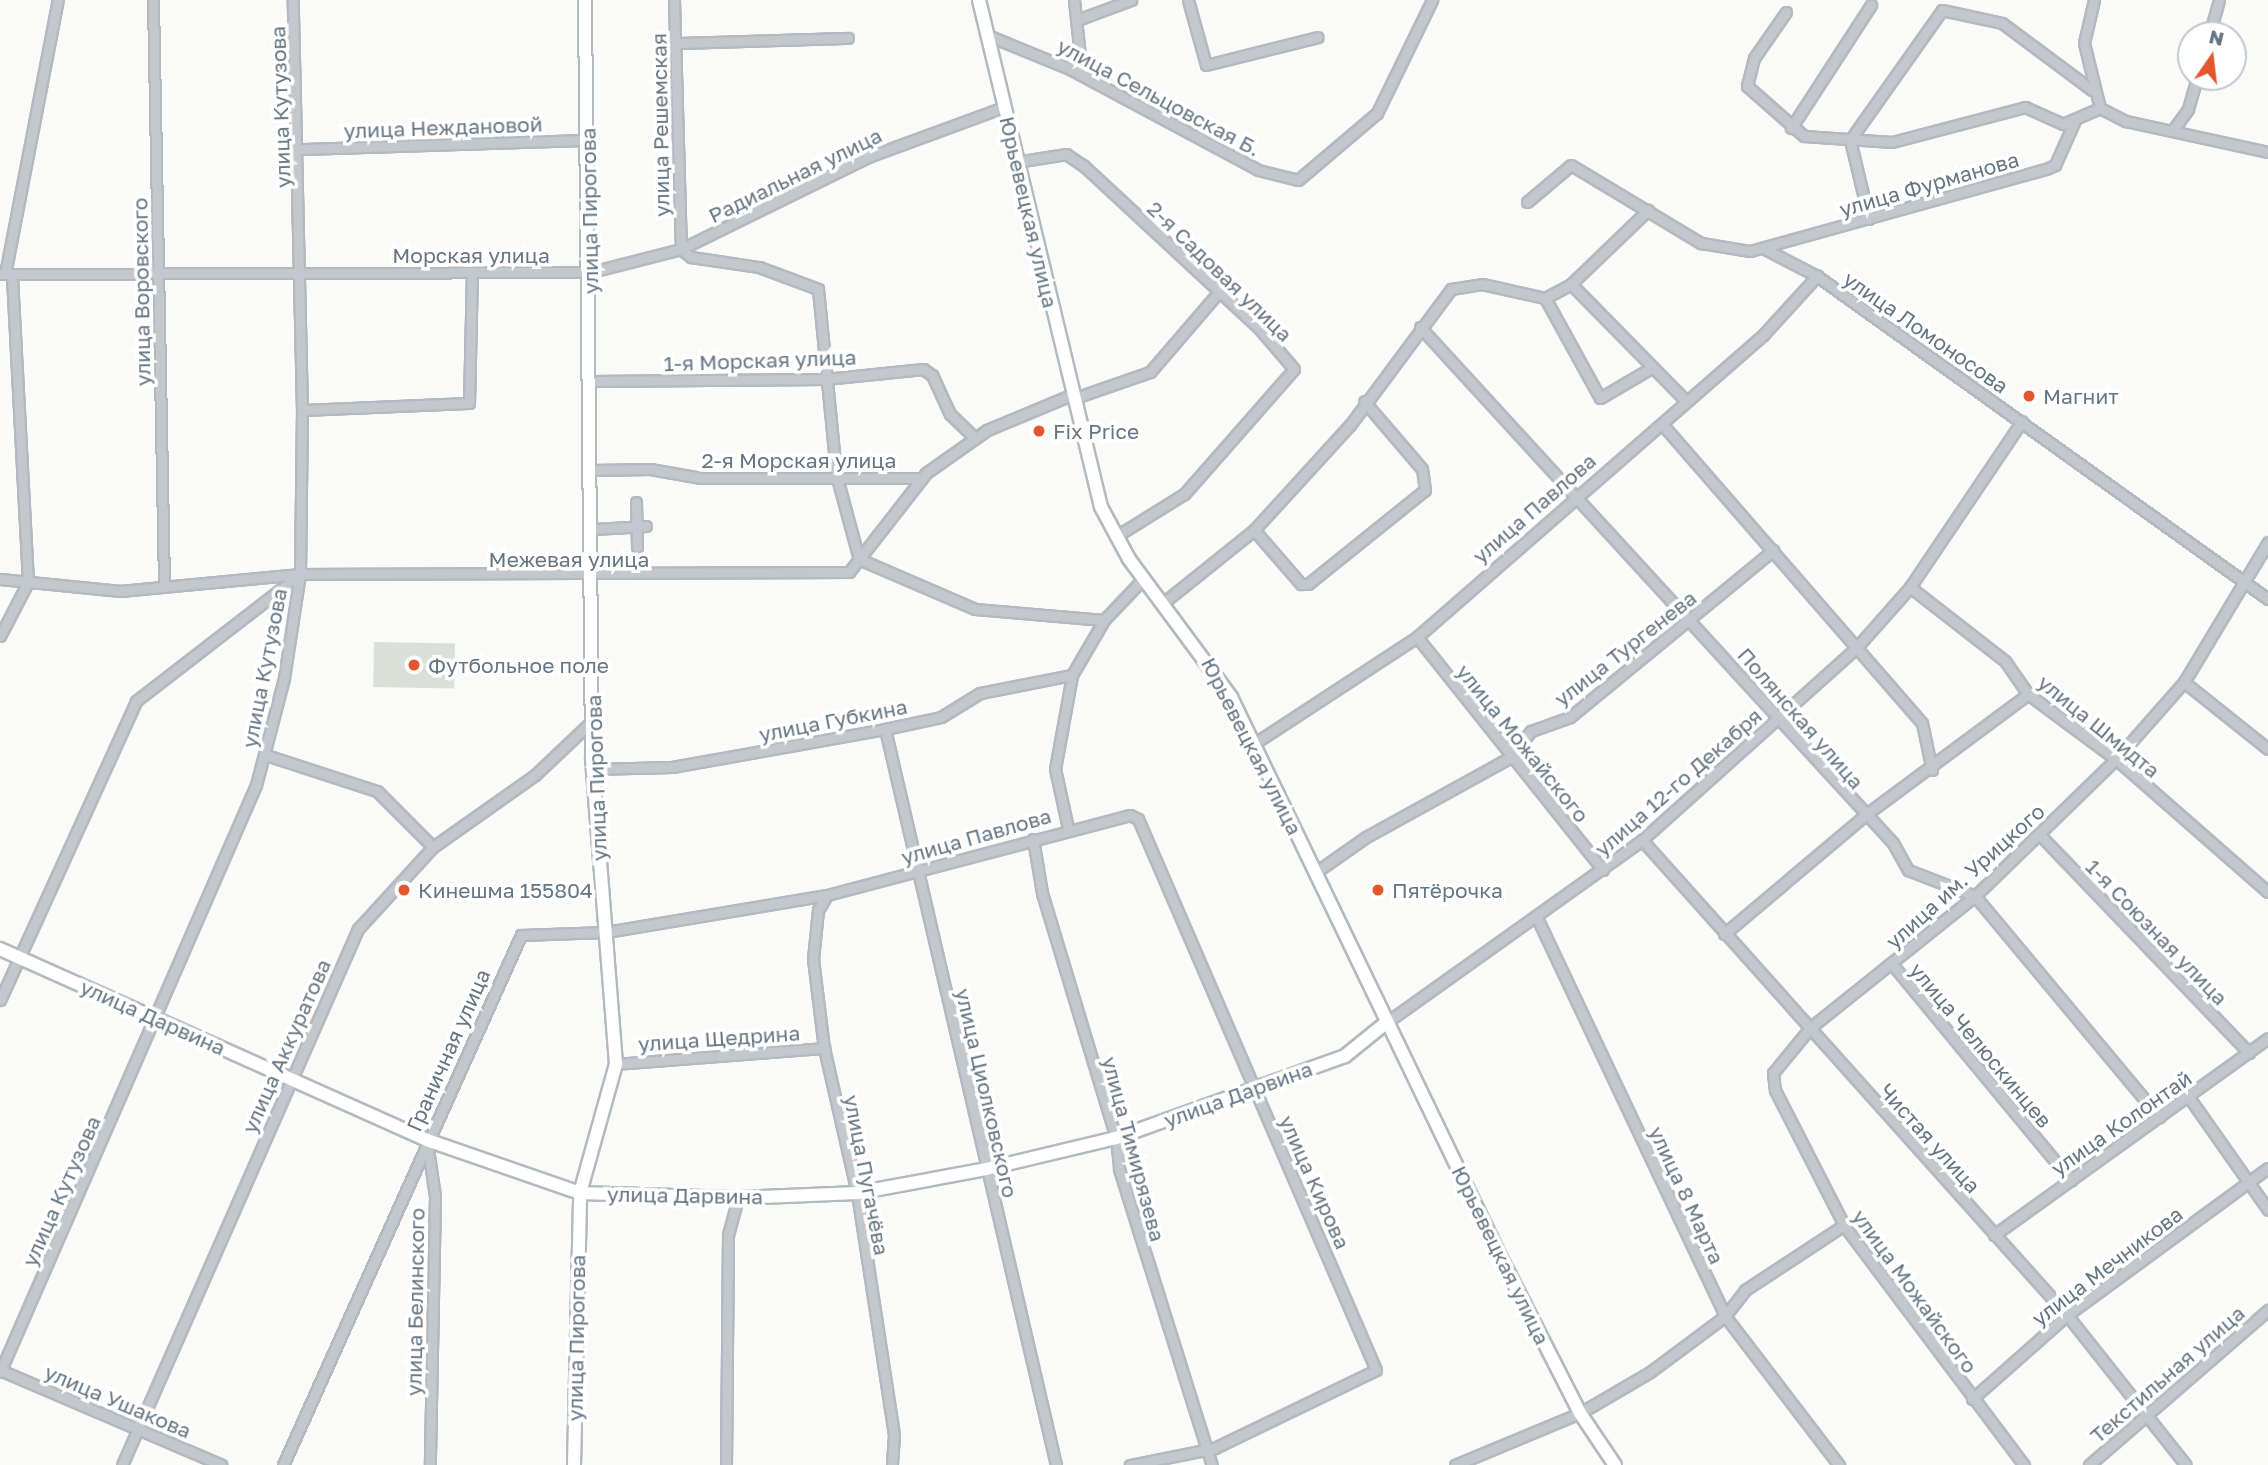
<!DOCTYPE html>
<meta charset="utf-8">
<style>
body{margin:0}
#map{position:relative;width:2268px;height:1465px;overflow:hidden;background:#fafaf8;font-family:"Golos Text",sans-serif}
div>[style]{position:absolute}
[style*='--x']{left:calc(var(--x)*1px);top:calc(var(--y)*1px);width:calc(var(--w)*1px);rotate:calc(var(--a)*1deg)}
.green>*{inset:0;background:#dadfd7;transform-origin:0 0}
.roads{filter:drop-shadow(2px 0 #b3babf) drop-shadow(-2px 0 #b3babf) drop-shadow(0 2px #b3babf) drop-shadow(0 -2px #b3babf)}
.street>*{height:9px;margin:-4.5px;padding:0 4.5px;transform-origin:4.5px;border-radius:4.5px;background:#c3c8cc}
.secondary>*{height:12px;margin:-6px;padding:0 6px;transform-origin:6px;border-radius:6px;background:#fff}
.dots>*{width:19px;height:19px;translate:-50% -50%;box-sizing:border-box;border:4px solid #fff;border-radius:50%}
span{translate:-50% -50%;white-space:nowrap;text-align:center;line-height:1.15;-webkit-text-stroke:7px #fff;paint-order:stroke}
.street-label{font-size:21px;color:#657683}
.poi-label{font-size:21px;color:#657683}
.left{translate:0 -50%;text-align:left}
.north{position:absolute;left:2177px;top:21px;width:70px;height:70px;box-sizing:border-box;background:#fff;border:2px solid #c1c8cd;border-radius:50%;rotate:14deg;font-size:19px;font-weight:700;line-height:28px;text-align:center;color:#657683}
.north::after{content:'';display:block;margin:auto;width:24px;height:32px;background:#e4572e;clip-path:polygon(50% 0,100% 100%,50% 72%,0 100%)}
</style>
<div id="map">
<div class="green">
<div style="left:374px;top:642px;width:81px;height:45px;rotate:1deg"></div>
</div>
<div class="roads">
<div class="street">
<div style="--x:153;--y:0;--w:584;--a:88.92"></div>
<div style="--x:674;--y:0;--w:249;--a:88.4"></div>
<div style="--x:1074;--y:0;--w:75;--a:83.9"></div>
<div style="--x:1188;--y:0;--w:67;--a:74.5"></div>
<div style="--x:1206;--y:65;--w:115;--a:-14"></div>
<div style="--x:2094;--y:0;--w:44;--a:103.1"></div>
<div style="--x:2084;--y:43;--w:67;--a:76.2"></div>
<div style="--x:2100;--y:108;--w:29;--a:27"></div>
<div style="--x:2126;--y:121;--w:145;--a:12.3"></div>
<div style="--x:1786;--y:12;--w:56;--a:124.8"></div>
<div style="--x:1754;--y:58;--w:29;--a:104"></div>
<div style="--x:1747;--y:86;--w:76;--a:41.3"></div>
<div style="--x:1804;--y:136;--w:88;--a:3.9"></div>
<div style="--x:1892;--y:142;--w:138;--a:-14.7"></div>
<div style="--x:2025;--y:107;--w:42;--a:24.1"></div>
<div style="--x:2063;--y:124;--w:40;--a:-23.4"></div>
<div style="--x:1077;--y:20;--w:58;--a:-20.3"></div>
<div style="--x:987;--y:35;--w:90;--a:22.3"></div>
<div style="--x:1070;--y:69;--w:213;--a:28.2"></div>
<div style="--x:1258;--y:170;--w:41;--a:14"></div>
<div style="--x:1298;--y:180;--w:104;--a:-40.3"></div>
<div style="--x:1377;--y:113;--w:126;--a:-64"></div>
<div style="--x:2209;--y:35;--w:36;--a:-74"></div>
<div style="--x:676;--y:43;--w:172;--a:-1.7"></div>
<div style="--x:1791;--y:128;--w:147;--a:-57"></div>
<div style="--x:2173;--y:130;--w:26;--a:-54"></div>
<div style="--x:2188;--y:109;--w:33;--a:-74"></div>
<div style="--x:300;--y:149;--w:288;--a:-1.8"></div>
<div style="--x:1016;--y:162;--w:51;--a:-9.1"></div>
<div style="--x:1066;--y:154;--w:22;--a:34"></div>
<div style="--x:1084;--y:166;--w:237;--a:42.8"></div>
<div style="--x:1258;--y:327;--w:55;--a:49.4"></div>
<div style="--x:1294;--y:369;--w:167;--a:131.3"></div>
<div style="--x:1184;--y:494;--w:81;--a:148.1"></div>
<div style="--x:1527;--y:202;--w:57;--a:-40.1"></div>
<div style="--x:1571;--y:165;--w:152;--a:31"></div>
<div style="--x:1701;--y:243;--w:50;--a:9.3"></div>
<div style="--x:1750;--y:251;--w:307;--a:-15.5"></div>
<div style="--x:2046;--y:169;--w:10;--a:-24"></div>
<div style="--x:2055;--y:165;--w:49;--a:-66"></div>
<div style="--x:1869;--y:219;--w:81;--a:-103.5"></div>
<div style="--x:1850;--y:140;--w:159;--a:-54.7"></div>
<div style="--x:1942;--y:10;--w:61;--a:12.2"></div>
<div style="--x:2002;--y:23;--w:112;--a:36.7"></div>
<div style="--x:681;--y:249;--w:13;--a:39"></div>
<div style="--x:691;--y:257;--w:69;--a:8.4"></div>
<div style="--x:759;--y:267;--w:63;--a:20.4"></div>
<div style="--x:818;--y:289;--w:186;--a:84.4"></div>
<div style="--x:836;--y:474;--w:88;--a:74.9"></div>
<div style="--x:859;--y:559;--w:126;--a:23.3"></div>
<div style="--x:975;--y:609;--w:129;--a:4.9"></div>
<div style="--x:1765;--y:249;--w:59;--a:27.4"></div>
<div style="--x:1817;--y:276;--w:555;--a:35.61"></div>
<div style="--x:0;--y:274;--w:591;--a:-0.19"></div>
<div style="--x:591;--y:272;--w:93;--a:-14.3"></div>
<div style="--x:681;--y:249;--w:208;--a:-26.2"></div>
<div style="--x:868;--y:157;--w:145;--a:-20.2"></div>
<div style="--x:5;--y:274;--w:279;--a:-79.1"></div>
<div style="--x:1571;--y:284;--w:164;--a:45.5"></div>
<div style="--x:1545;--y:298;--w:114;--a:61.2"></div>
<div style="--x:1600;--y:398;--w:61;--a:-30.3"></div>
<div style="--x:1420;--y:327;--w:700;--a:47.49"></div>
<div style="--x:1893;--y:843;--w:31;--a:61"></div>
<div style="--x:1908;--y:870;--w:72;--a:21.2"></div>
<div style="--x:1975;--y:896;--w:288;--a:50.2"></div>
<div style="--x:592;--y:381;--w:233;--a:-0.5"></div>
<div style="--x:825;--y:379;--w:99;--a:-5.8"></div>
<div style="--x:923;--y:369;--w:11;--a:34"></div>
<div style="--x:932;--y:375;--w:43;--a:65.2"></div>
<div style="--x:950;--y:414;--w:35;--a:44"></div>
<div style="--x:1072;--y:399;--w:83;--a:-19.1"></div>
<div style="--x:1150;--y:372;--w:104;--a:-49.3"></div>
<div style="--x:302;--y:410;--w:167;--a:-2.4"></div>
<div style="--x:469;--y:403;--w:130;--a:-88.7"></div>
<div style="--x:1662;--y:424;--w:396;--a:49"></div>
<div style="--x:1922;--y:723;--w:48;--a:78"></div>
<div style="--x:593;--y:470;--w:57;--a:-1"></div>
<div style="--x:650;--y:469;--w:52;--a:10"></div>
<div style="--x:701;--y:478;--w:221;--a:0"></div>
<div style="--x:636;--y:502;--w:45;--a:88.7"></div>
<div style="--x:594;--y:529;--w:52;--a:-3.3"></div>
<div style="--x:1254;--y:530;--w:72;--a:49"></div>
<div style="--x:1301;--y:584;--w:7;--a:0"></div>
<div style="--x:1308;--y:584;--w:150;--a:-38.8"></div>
<div style="--x:1425;--y:490;--w:21;--a:-98"></div>
<div style="--x:1422;--y:469;--w:89;--a:-130.5"></div>
<div style="--x:0;--y:579;--w:121;--a:5.7"></div>
<div style="--x:120;--y:591;--w:181;--a:-5.4"></div>
<div style="--x:300;--y:574;--w:549;--a:-0.21"></div>
<div style="--x:849;--y:572;--w:125;--a:-52.1"></div>
<div style="--x:926;--y:473;--w:75;--a:-35.2"></div>
<div style="--x:987;--y:430;--w:91;--a:-22.6"></div>
<div style="--x:1910;--y:587;--w:120;--a:37.9"></div>
<div style="--x:2005;--y:661;--w:40;--a:55.1"></div>
<div style="--x:2028;--y:694;--w:109;--a:36.5"></div>
<div style="--x:2116;--y:759;--w:202;--a:41.2"></div>
<div style="--x:1163;--y:603;--w:117;--a:-38.7"></div>
<div style="--x:1254;--y:530;--w:142;--a:-47.6"></div>
<div style="--x:1350;--y:425;--w:169;--a:-53.4"></div>
<div style="--x:1451;--y:289;--w:31;--a:-9"></div>
<div style="--x:1482;--y:284;--w:65;--a:12.5"></div>
<div style="--x:1545;--y:298;--w:30;--a:-28"></div>
<div style="--x:1571;--y:284;--w:107;--a:-43.9"></div>
<div style="--x:0;--y:636;--w:61;--a:-62.6"></div>
<div style="--x:28;--y:582;--w:307;--a:-93"></div>
<div style="--x:1417;--y:637;--w:298;--a:51.4"></div>
<div style="--x:2184;--y:682;--w:107;--a:38.6"></div>
<div style="--x:885;--y:729;--w:756;--a:76.92"></div>
<div style="--x:1255;--y:743;--w:194;--a:-33.2"></div>
<div style="--x:1417;--y:637;--w:461;--a:-41.1"></div>
<div style="--x:1764;--y:334;--w:79;--a:-47.6"></div>
<div style="--x:266;--y:755;--w:117;--a:18"></div>
<div style="--x:377;--y:791;--w:79;--a:45"></div>
<div style="--x:593;--y:769;--w:79;--a:-1.5"></div>
<div style="--x:672;--y:767;--w:216;--a:-10.1"></div>
<div style="--x:885;--y:729;--w:57;--a:-12.1"></div>
<div style="--x:941;--y:717;--w:46;--a:-31.6"></div>
<div style="--x:980;--y:693;--w:94;--a:-11.1"></div>
<div style="--x:1068;--y:828;--w:60;--a:-102.4"></div>
<div style="--x:1055;--y:769;--w:96;--a:-79.7"></div>
<div style="--x:1072;--y:675;--w:64;--a:-59.8"></div>
<div style="--x:1104;--y:620;--w:57;--a:-46.4"></div>
<div style="--x:2040;--y:835;--w:302;--a:46.2"></div>
<div style="--x:1033;--y:839;--w:55;--a:80.5"></div>
<div style="--x:1042;--y:893;--w:256;--a:73.2"></div>
<div style="--x:1116;--y:1138;--w:31;--a:84"></div>
<div style="--x:1119;--y:1169;--w:310;--a:72.6"></div>
<div style="--x:1642;--y:840;--w:637;--a:48.18"></div>
<div style="--x:2067;--y:1315;--w:191;--a:51.6"></div>
<div style="--x:1316;--y:872;--w:61;--a:-35"></div>
<div style="--x:1366;--y:837;--w:163;--a:-28.9"></div>
<div style="--x:1509;--y:758;--w:35;--a:-51"></div>
<div style="--x:1531;--y:731;--w:41;--a:-19.7"></div>
<div style="--x:1570;--y:717;--w:263;--a:-39.4"></div>
<div style="--x:827;--y:895;--w:17;--a:121"></div>
<div style="--x:818;--y:910;--w:49;--a:95.8"></div>
<div style="--x:813;--y:959;--w:90;--a:83"></div>
<div style="--x:824;--y:1048;--w:149;--a:77.2"></div>
<div style="--x:857;--y:1193;--w:245;--a:81.3"></div>
<div style="--x:894;--y:1435;--w:30;--a:94"></div>
<div style="--x:1538;--y:920;--w:438;--a:64.7"></div>
<div style="--x:1725;--y:1316;--w:188;--a:52.6"></div>
<div style="--x:1724;--y:934;--w:183;--a:-40.1"></div>
<div style="--x:1864;--y:816;--w:204;--a:-36.6"></div>
<div style="--x:1892;--y:964;--w:281;--a:50.4"></div>
<div style="--x:0;--y:1000;--w:328;--a:-65.5"></div>
<div style="--x:136;--y:701;--w:206;--a:-37.7"></div>
<div style="--x:1387;--y:1022;--w:313;--a:-35.5"></div>
<div style="--x:1642;--y:840;--w:289;--a:-41.9"></div>
<div style="--x:1857;--y:647;--w:80;--a:-48.5"></div>
<div style="--x:1910;--y:587;--w:200;--a:-56"></div>
<div style="--x:616;--y:1064;--w:209;--a:-4.4"></div>
<div style="--x:2188;--y:1096;--w:139;--a:54.9"></div>
<div style="--x:427;--y:1142;--w:55;--a:81.6"></div>
<div style="--x:435;--y:1196;--w:269;--a:91.1"></div>
<div style="--x:1994;--y:1235;--w:337;--a:-35.7"></div>
<div style="--x:0;--y:1370;--w:241;--a:23.2"></div>
<div style="--x:0;--y:1372;--w:640;--a:-66.44"></div>
<div style="--x:256;--y:785;--w:111;--a:-75.3"></div>
<div style="--x:284;--y:678;--w:105;--a:-81.3"></div>
<div style="--x:300;--y:574;--w:164;--a:-89.3"></div>
<div style="--x:302;--y:410;--w:410;--a:-91.3"></div>
<div style="--x:1972;--y:1399;--w:127;--a:-41.5"></div>
<div style="--x:2067;--y:1315;--w:249;--a:-36.2"></div>
<div style="--x:122;--y:1465;--w:586;--a:-66.24"></div>
<div style="--x:358;--y:929;--w:111;--a:-47.6"></div>
<div style="--x:433;--y:847;--w:125;--a:-35.2"></div>
<div style="--x:535;--y:775;--w:77;--a:-43.4"></div>
<div style="--x:283;--y:1465;--w:581;--a:-65.82"></div>
<div style="--x:521;--y:935;--w:85;--a:-2"></div>
<div style="--x:606;--y:932;--w:224;--a:-9.5"></div>
<div style="--x:827;--y:895;--w:313;--a:-14.8"></div>
<div style="--x:1130;--y:815;--w:9;--a:27"></div>
<div style="--x:1138;--y:819;--w:600;--a:66.64"></div>
<div style="--x:1376;--y:1370;--w:179;--a:154.2"></div>
<div style="--x:1215;--y:1448;--w:87;--a:168.7"></div>
<div style="--x:726;--y:1465;--w:230;--a:-89.5"></div>
<div style="--x:728;--y:1235;--w:38;--a:-75"></div>
<div style="--x:1455;--y:1465;--w:135;--a:-22.6"></div>
<div style="--x:1580;--y:1413;--w:81;--a:-30.4"></div>
<div style="--x:1650;--y:1372;--w:94;--a:-36.7"></div>
<div style="--x:1725;--y:1316;--w:33;--a:-52"></div>
<div style="--x:1745;--y:1290;--w:118;--a:-33.3"></div>
<div style="--x:2024;--y:1465;--w:300;--a:-126.9"></div>
<div style="--x:1844;--y:1225;--w:152;--a:-117.1"></div>
<div style="--x:1775;--y:1090;--w:17;--a:-97"></div>
<div style="--x:1773;--y:1073;--w:58;--a:-50.6"></div>
<div style="--x:1810;--y:1028;--w:211;--a:-38.7"></div>
<div style="--x:1975;--y:896;--w:197;--a:-44.2"></div>
<div style="--x:2116;--y:759;--w:103;--a:-48.6"></div>
<div style="--x:2184;--y:682;--w:163;--a:-59"></div>
<div style="--x:2089;--y:1465;--w:237;--a:-40.9"></div>
</div>
<div class="secondary">
<div style="--x:979;--y:0;--w:521;--a:76.47"></div>
<div style="--x:1101;--y:507;--w:59;--a:61.7"></div>
<div style="--x:1129;--y:559;--w:172;--a:53.5"></div>
<div style="--x:1231;--y:697;--w:623;--a:64.3"></div>
<div style="--x:1501;--y:1258;--w:174;--a:63"></div>
<div style="--x:1580;--y:1413;--w:63;--a:56.1"></div>
<div style="--x:0;--y:949;--w:468;--a:24.1"></div>
<div style="--x:427;--y:1140;--w:162;--a:19.1"></div>
<div style="--x:580;--y:1193;--w:158;--a:1.8"></div>
<div style="--x:738;--y:1198;--w:119;--a:-2.4"></div>
<div style="--x:857;--y:1193;--w:131;--a:-10.5"></div>
<div style="--x:986;--y:1169;--w:134;--a:-13.4"></div>
<div style="--x:1116;--y:1138;--w:243;--a:-19.7"></div>
<div style="--x:1345;--y:1056;--w:54;--a:-39"></div>
<div style="--x:574;--y:1465;--w:272;--a:-88.7"></div>
<div style="--x:580;--y:1193;--w:134;--a:-74.4"></div>
<div style="--x:616;--y:1064;--w:308;--a:-94.5"></div>
<div style="--x:592;--y:757;--w:757;--a:-90.53"></div>
</div>
</div>
<div class="dots">
<div style="left:2029px;top:396px;background:#e4572e"></div>
<div style="left:1039px;top:431px;background:#e4572e"></div>
<div style="left:414px;top:665px;background:#e4572e"></div>
<div style="left:404px;top:890px;background:#e4572e"></div>
<div style="left:1378px;top:890px;background:#e4572e"></div>
</div>
<div class="street-label">
<span style="left:1159px;top:97px;rotate:28deg">улица Сельцовская Б.</span>
<span style="left:280px;top:107px;rotate:-92deg">улица Кутузова</span>
<span style="left:660px;top:125px;rotate:-91deg">улица Решемская</span>
<span style="left:443px;top:127px;rotate:-2deg">улица Неждановой</span>
<span style="left:795px;top:175px;rotate:-26deg">Радиальная улица</span>
<span style="left:1929px;top:184px;rotate:-16deg">улица Фурманова</span>
<span style="left:589px;top:211px;rotate:-91deg">улица Пирогова</span>
<span style="left:1029px;top:212px;rotate:77deg">Юрьевецкая улица</span>
<span style="left:471px;top:255px">Морская улица</span>
<span style="left:1220px;top:271px;rotate:44deg">2-я Садовая улица</span>
<span style="left:141px;top:292px;rotate:-91deg">улица Воровского</span>
<span style="left:1926px;top:332px;rotate:35deg">улица Ломоносова</span>
<span style="left:760px;top:360px;rotate:-2deg">1-я Морская улица</span>
<span style="left:799px;top:460px">2-я Морская улица</span>
<span style="left:1534px;top:508px;rotate:-41deg">улица Павлова</span>
<span style="left:569px;top:559px">Межевая улица</span>
<span style="left:1625px;top:648px;rotate:-38deg">улица Тургенева</span>
<span style="left:264px;top:668px;rotate:-79deg">улица Кутузова</span>
<span style="left:1801px;top:718px;rotate:49deg">Полянская улица</span>
<span style="left:833px;top:720px;rotate:-11deg">улица Губкина</span>
<span style="left:2099px;top:726px;rotate:39deg">улица Шмидта</span>
<span style="left:1523px;top:743px;rotate:51deg">улица Можайского</span>
<span style="left:1252px;top:746px;rotate:63deg">Юрьевецкая улица</span>
<span style="left:596px;top:778px;rotate:-92deg">улица Пирогова</span>
<span style="left:1678px;top:782px;rotate:-41deg">улица 12-го Декабря</span>
<span style="left:976px;top:836px;rotate:-16deg">улица Павлова</span>
<span style="left:1965px;top:876px;rotate:-42deg">улица им. Урицкого</span>
<span style="left:2157px;top:932px;rotate:46deg">1-я Союзная улица</span>
<span style="left:153px;top:1017px;rotate:24deg">улица Дарвина</span>
<span style="left:719px;top:1038px;rotate:-4deg">улица Щедрина</span>
<span style="left:1981px;top:1045px;rotate:50deg">улица Челюскинцев</span>
<span style="left:286px;top:1046px;rotate:-66deg">улица Аккуратова</span>
<span style="left:448px;top:1050px;rotate:-66deg">Граничная улица</span>
<span style="left:987px;top:1093px;rotate:77deg">улица Циолковского</span>
<span style="left:1238px;top:1094px;rotate:-20deg">улица Дарвина</span>
<span style="left:2121px;top:1123px;rotate:-35deg">улица Колонтай</span>
<span style="left:1930px;top:1138px;rotate:48deg">Чистая улица</span>
<span style="left:1134px;top:1149px;rotate:75deg">улица Тимирязева</span>
<span style="left:867px;top:1175px;rotate:79deg">улица Пугачёва</span>
<span style="left:1315px;top:1182px;rotate:66deg">улица Кирова</span>
<span style="left:61px;top:1191px;rotate:-66deg">улица Кутузова</span>
<span style="left:685px;top:1195px;rotate:1deg">улица Дарвина</span>
<span style="left:1687px;top:1195px;rotate:65deg">улица 8 Марта</span>
<span style="left:1501px;top:1255px;rotate:64deg">Юрьевецкая улица</span>
<span style="left:2107px;top:1266px;rotate:-37deg">улица Мечникова</span>
<span style="left:1915px;top:1291px;rotate:54deg">улица Можайского</span>
<span style="left:415px;top:1302px;rotate:-89deg">улица Белинского</span>
<span style="left:576px;top:1338px;rotate:-89deg">улица Пирогова</span>
<span style="left:2167px;top:1374px;rotate:-41deg">Текстильная улица</span>
<span style="left:118px;top:1401px;rotate:23deg">улица Ушакова</span>
</div>
<div class="poi-label">
<span class="left" style="left:2043px;top:396px">Магнит</span>
<span class="left" style="left:1053px;top:431px">Fix Price</span>
<span class="left" style="left:428px;top:665px">Футбольное поле</span>
<span class="left" style="left:418px;top:890px">Кинешма 155804</span>
<span class="left" style="left:1392px;top:890px">Пятёрочка</span>
</div>
<div class="north">N</div>
</div>
